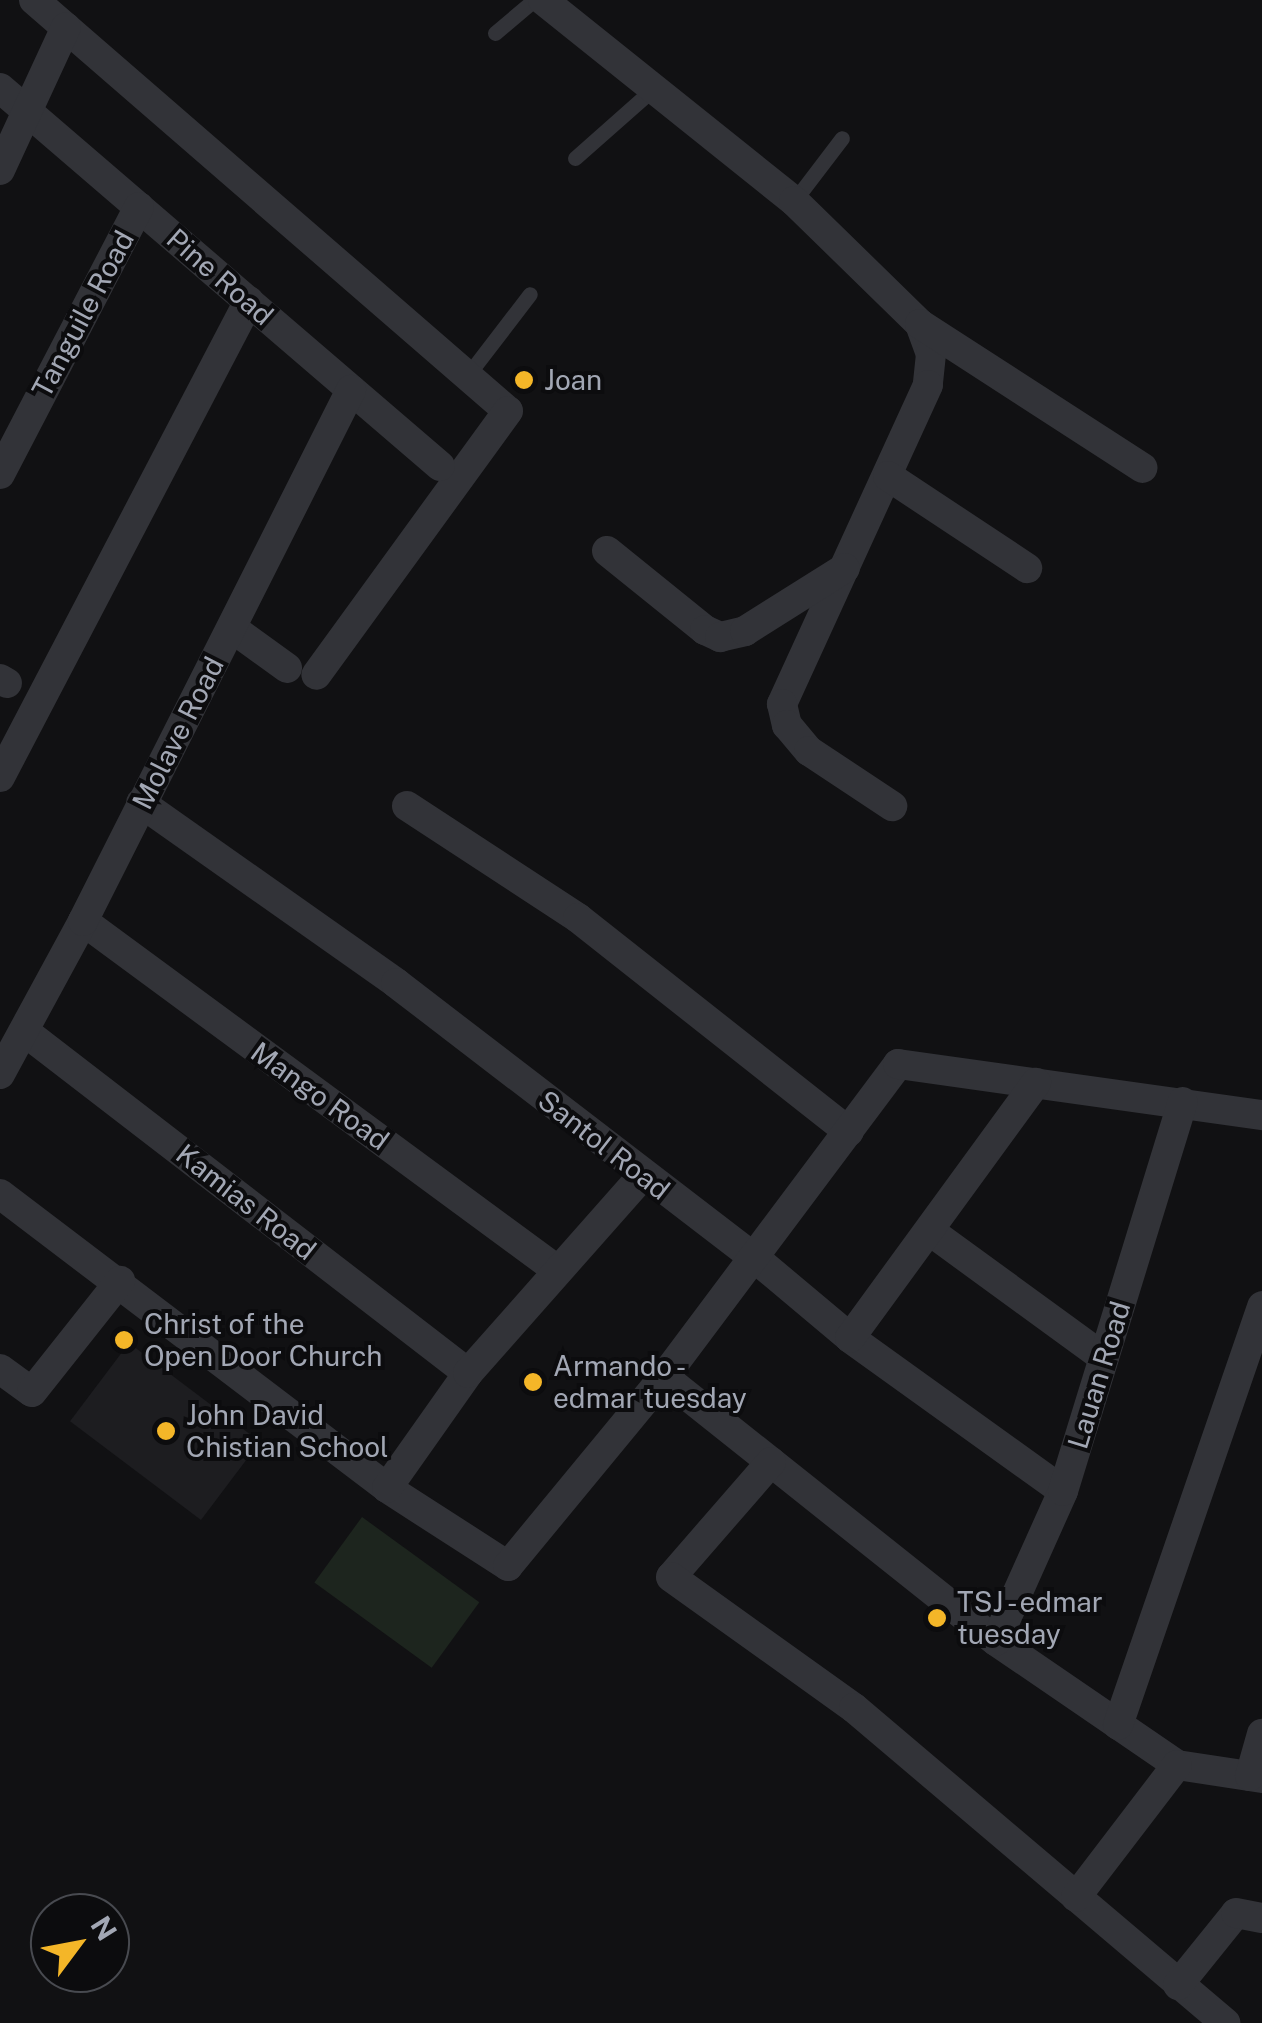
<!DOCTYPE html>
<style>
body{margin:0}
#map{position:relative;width:1262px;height:2023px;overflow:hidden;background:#111113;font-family:"Public Sans",sans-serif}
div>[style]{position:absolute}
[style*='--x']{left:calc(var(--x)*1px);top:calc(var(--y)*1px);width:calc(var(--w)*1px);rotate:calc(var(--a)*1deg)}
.built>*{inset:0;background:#1d1d20;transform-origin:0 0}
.green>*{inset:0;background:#1d251e;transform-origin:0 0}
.lane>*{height:15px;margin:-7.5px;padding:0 7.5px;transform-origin:7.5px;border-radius:7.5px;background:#323338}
.street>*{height:30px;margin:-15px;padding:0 15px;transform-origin:15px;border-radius:15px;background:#323338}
.dots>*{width:28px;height:28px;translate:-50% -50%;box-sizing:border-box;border:5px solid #0c0c0e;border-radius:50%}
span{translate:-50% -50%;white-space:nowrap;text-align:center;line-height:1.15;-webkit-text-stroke:8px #0c0c0e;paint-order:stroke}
.street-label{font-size:28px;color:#a2a7b4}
.poi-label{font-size:28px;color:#a2a7b4}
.left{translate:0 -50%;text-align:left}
.north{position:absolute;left:30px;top:1893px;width:100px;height:100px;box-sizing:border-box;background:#0c0c0e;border:2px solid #484a50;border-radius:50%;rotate:58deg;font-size:28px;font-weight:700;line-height:40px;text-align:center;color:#a2a7b4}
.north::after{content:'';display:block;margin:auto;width:35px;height:45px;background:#f4b628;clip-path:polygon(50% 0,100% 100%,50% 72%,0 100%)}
</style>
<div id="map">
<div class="built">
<div style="left:129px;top:1343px;width:164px;height:98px;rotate:37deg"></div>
</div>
<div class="green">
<div style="left:362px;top:1517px;width:145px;height:81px;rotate:36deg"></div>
</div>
<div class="lane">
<div style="--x:495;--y:33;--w:51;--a:-40.2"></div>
<div style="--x:575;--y:158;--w:104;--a:-41.5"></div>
<div style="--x:794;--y:201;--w:79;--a:-52.7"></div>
<div style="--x:467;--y:376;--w:103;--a:-52.5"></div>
</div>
<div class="street">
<div style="--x:34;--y:0;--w:627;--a:40.93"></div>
<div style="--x:508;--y:411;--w:326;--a:126"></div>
<div style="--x:543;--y:0;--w:322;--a:38.7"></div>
<div style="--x:794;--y:201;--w:176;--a:44.3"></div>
<div style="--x:920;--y:324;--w:32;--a:70"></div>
<div style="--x:931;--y:354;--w:31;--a:96"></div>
<div style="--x:928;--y:385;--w:351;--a:114.6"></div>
<div style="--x:782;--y:704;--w:22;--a:77"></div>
<div style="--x:787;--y:725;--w:34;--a:50"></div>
<div style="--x:809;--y:751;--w:100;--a:33.5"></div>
<div style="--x:0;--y:88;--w:580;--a:40.67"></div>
<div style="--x:0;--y:170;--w:157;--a:-65.2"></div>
<div style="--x:920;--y:324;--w:265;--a:32.9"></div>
<div style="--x:0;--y:474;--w:301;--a:-62.5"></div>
<div style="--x:888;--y:476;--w:167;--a:33.5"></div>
<div style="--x:607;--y:551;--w:126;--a:38.9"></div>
<div style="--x:705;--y:630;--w:17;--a:25"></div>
<div style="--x:720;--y:637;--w:26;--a:-13"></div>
<div style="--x:745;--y:631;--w:118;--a:-32.2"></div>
<div style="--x:232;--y:628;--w:68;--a:36"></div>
<div style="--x:0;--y:679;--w:8;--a:30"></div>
<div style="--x:0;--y:777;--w:537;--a:-62.39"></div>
<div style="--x:141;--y:803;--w:312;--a:35.2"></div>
<div style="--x:396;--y:983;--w:454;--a:37.5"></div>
<div style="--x:756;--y:1259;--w:123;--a:40"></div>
<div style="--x:850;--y:1338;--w:262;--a:35.7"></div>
<div style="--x:407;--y:806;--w:204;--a:33.2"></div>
<div style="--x:578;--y:918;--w:345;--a:38.3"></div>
<div style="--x:83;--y:921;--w:589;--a:36.36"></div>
<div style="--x:24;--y:1031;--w:560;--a:37.61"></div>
<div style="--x:0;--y:1074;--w:174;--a:-61.5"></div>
<div style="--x:83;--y:921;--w:595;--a:-63.22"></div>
<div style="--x:0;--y:1194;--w:486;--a:37.2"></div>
<div style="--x:387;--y:1488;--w:144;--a:32.8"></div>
<div style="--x:508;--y:1566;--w:245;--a:-50.5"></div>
<div style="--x:664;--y:1377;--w:391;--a:-53.2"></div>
<div style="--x:898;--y:1064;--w:368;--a:8"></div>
<div style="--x:930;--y:1231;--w:215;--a:36.1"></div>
<div style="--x:850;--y:1338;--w:316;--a:-53.9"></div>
<div style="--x:0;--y:1369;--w:39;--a:36"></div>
<div style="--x:32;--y:1392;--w:142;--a:-51.6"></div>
<div style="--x:664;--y:1377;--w:424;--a:38.5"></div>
<div style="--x:996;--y:1641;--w:219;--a:34.4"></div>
<div style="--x:1177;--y:1765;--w:86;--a:8.7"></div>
<div style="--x:771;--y:1462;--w:152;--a:131"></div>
<div style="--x:671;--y:1577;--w:225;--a:35.6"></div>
<div style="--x:854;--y:1708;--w:487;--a:40.3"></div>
<div style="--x:387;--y:1488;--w:141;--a:-54.8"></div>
<div style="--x:468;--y:1373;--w:263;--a:-48.5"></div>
<div style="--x:996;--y:1641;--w:164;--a:-65.9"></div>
<div style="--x:1063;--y:1491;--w:407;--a:-72.9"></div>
<div style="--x:1118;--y:1725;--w:443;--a:-71"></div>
<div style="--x:1250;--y:1776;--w:44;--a:-74.1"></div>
<div style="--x:1076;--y:1897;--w:166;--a:-52.6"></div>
<div style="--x:1178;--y:1985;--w:92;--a:-51.1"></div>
<div style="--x:1236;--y:1913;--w:26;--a:11"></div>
</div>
<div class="dots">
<div style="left:524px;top:380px;background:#f4b628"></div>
<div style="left:124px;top:1340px;background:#f4b628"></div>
<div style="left:533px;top:1382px;background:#f4b628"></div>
<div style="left:166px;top:1431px;background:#f4b628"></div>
<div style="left:937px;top:1618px;background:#f4b628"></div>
</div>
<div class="street-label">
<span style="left:220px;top:277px;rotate:41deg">Pine Road</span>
<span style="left:83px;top:314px;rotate:-62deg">Tanguile Road</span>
<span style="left:178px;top:733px;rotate:-63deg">Molave Road</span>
<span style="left:320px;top:1096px;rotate:36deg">Mango Road</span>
<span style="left:604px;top:1145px;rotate:38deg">Santol Road</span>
<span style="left:246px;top:1202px;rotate:38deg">Kamias Road</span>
<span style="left:1099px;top:1375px;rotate:-73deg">Lauan Road</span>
</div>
<div class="poi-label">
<span class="left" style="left:544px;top:380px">Joan</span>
<span class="left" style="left:144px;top:1340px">Christ of the<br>Open Door Church</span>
<span class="left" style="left:553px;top:1382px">Armando -<br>edmar tuesday</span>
<span class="left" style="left:186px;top:1431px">John David<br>Chistian School</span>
<span class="left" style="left:957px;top:1618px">TSJ - edmar<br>tuesday</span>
</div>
<div class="north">N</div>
</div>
